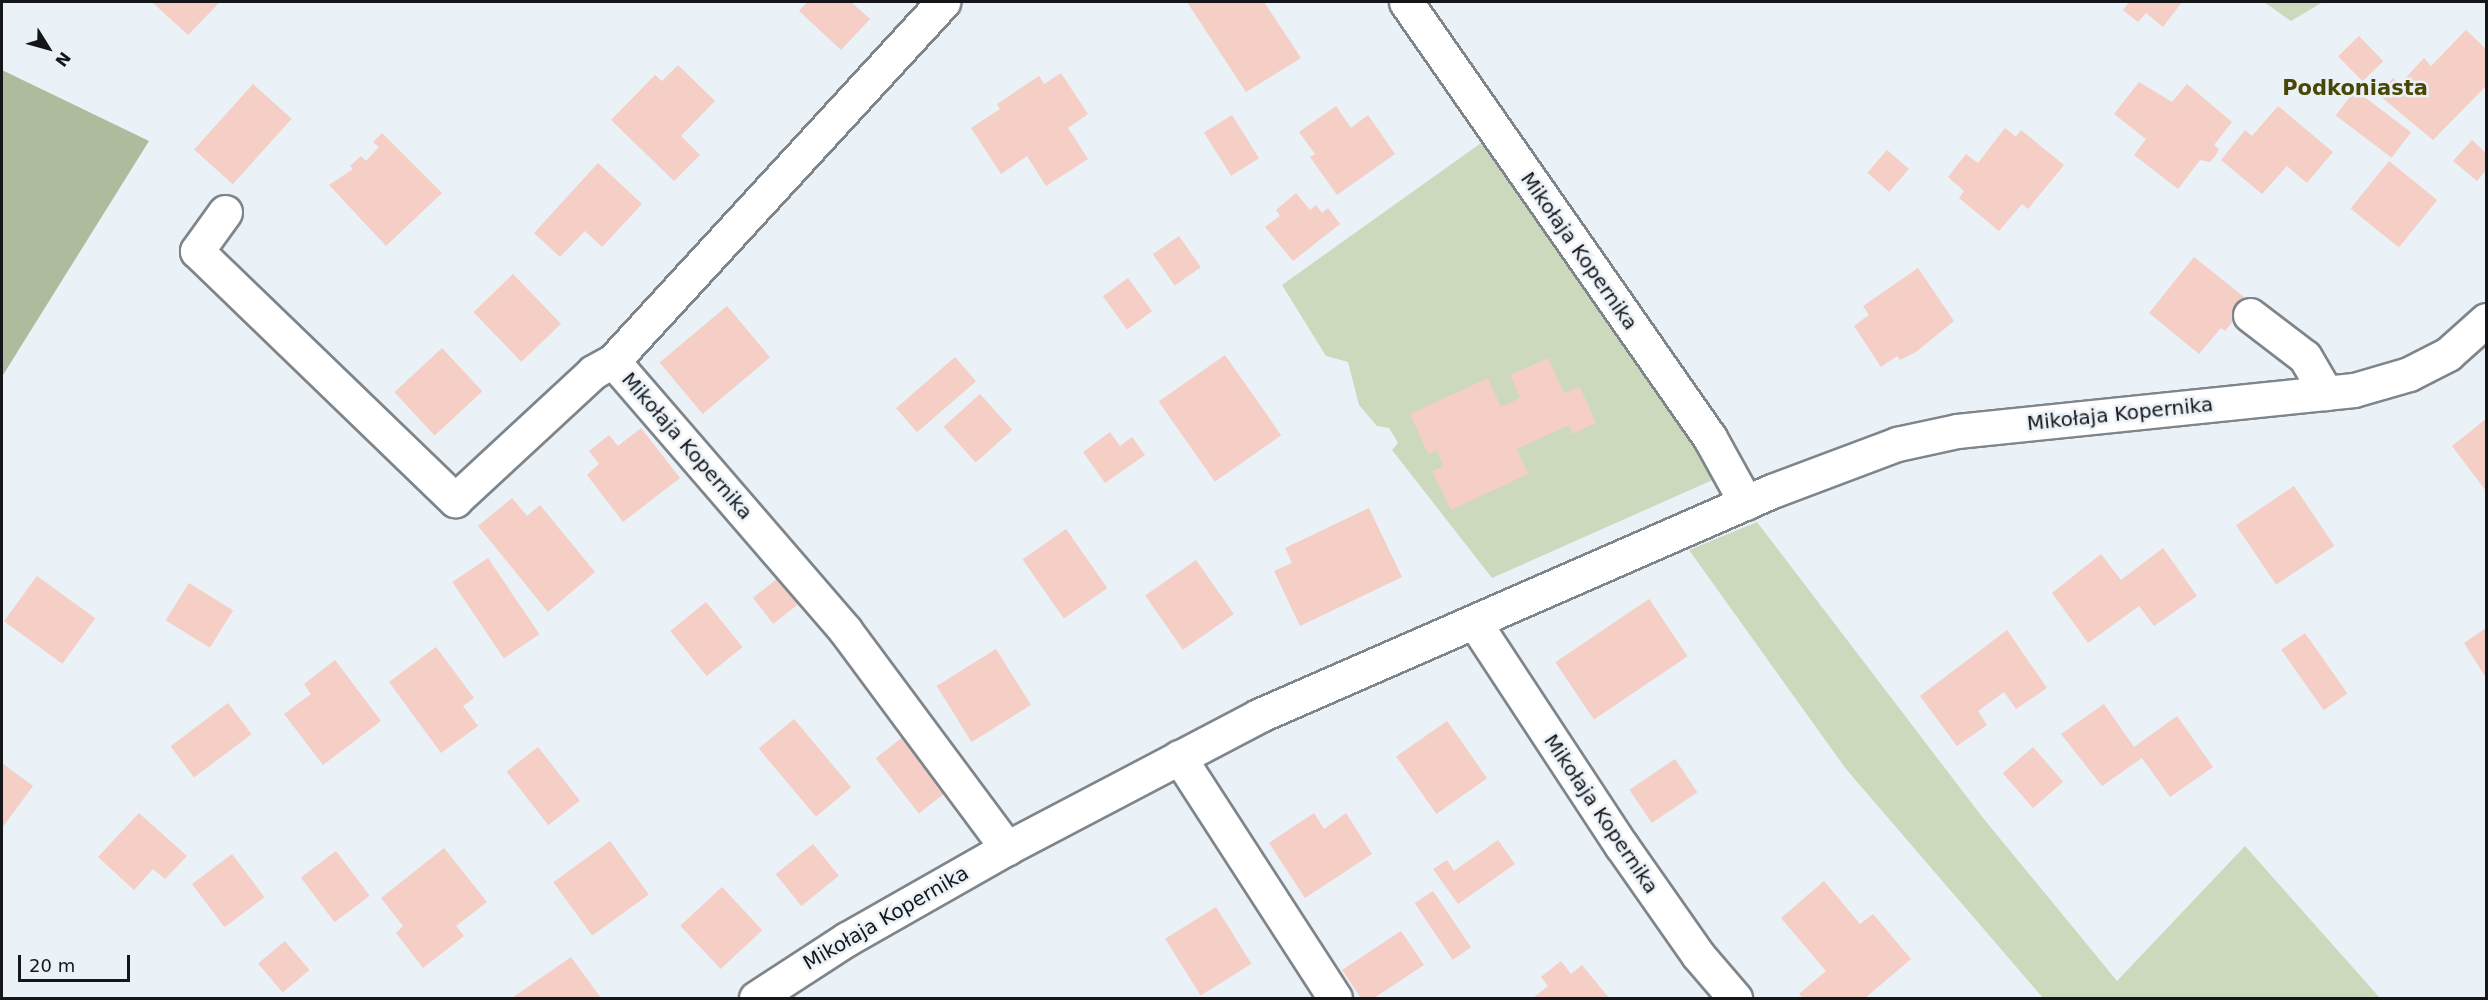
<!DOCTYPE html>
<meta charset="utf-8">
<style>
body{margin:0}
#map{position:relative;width:2488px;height:1000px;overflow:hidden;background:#eaf1f7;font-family:"DejaVu Sans",sans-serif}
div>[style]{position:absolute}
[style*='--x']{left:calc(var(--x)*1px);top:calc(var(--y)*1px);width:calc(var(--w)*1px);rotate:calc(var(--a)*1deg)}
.green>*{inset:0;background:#ccd9bd}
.forest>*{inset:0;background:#aebc9d}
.building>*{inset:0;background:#f5cec5;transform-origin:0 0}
.roads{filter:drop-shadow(2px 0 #7e858b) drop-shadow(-2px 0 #7e858b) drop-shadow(0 2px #7e858b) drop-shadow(0 -2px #7e858b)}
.minor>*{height:33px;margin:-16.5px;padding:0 16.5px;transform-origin:16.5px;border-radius:16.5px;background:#fff}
span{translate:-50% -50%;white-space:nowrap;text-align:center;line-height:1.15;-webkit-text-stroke:5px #eaf1f7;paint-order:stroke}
.street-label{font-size:20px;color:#141619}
.neighbourhood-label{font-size:21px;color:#494705;font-weight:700}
.frame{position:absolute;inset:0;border:3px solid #141619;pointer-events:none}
.north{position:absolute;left:18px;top:18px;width:60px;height:60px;-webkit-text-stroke:4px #eaf1f7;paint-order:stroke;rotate:127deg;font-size:16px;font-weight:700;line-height:24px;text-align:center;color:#141619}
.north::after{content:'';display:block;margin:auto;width:21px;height:27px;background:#141619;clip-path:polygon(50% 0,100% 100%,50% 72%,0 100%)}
.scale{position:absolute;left:18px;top:955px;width:112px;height:27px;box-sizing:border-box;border:3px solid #141619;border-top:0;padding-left:8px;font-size:18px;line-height:21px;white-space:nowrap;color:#141619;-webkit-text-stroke:4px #eaf1f7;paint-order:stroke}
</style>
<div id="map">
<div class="green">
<div style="clip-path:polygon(2264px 2px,2323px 2px,2291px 21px)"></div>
<div style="clip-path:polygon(1488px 138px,1717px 478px,1492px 578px,1392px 450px,1398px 443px,1389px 428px,1377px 426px,1359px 405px,1348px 362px,1326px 356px,1282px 285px)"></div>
<div style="clip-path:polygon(1757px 522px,1983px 818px,2117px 981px,2245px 846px,2380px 998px,2043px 998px,1846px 769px,1689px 550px)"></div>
</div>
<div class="forest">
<div style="clip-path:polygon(2px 70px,149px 141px,3px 375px,2px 370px)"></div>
</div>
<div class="building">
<div style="clip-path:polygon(152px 2px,220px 2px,188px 35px)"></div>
<div style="clip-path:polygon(807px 2px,851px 2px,870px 19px,841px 50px,799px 11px)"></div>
<div style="clip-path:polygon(1187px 2px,1264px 2px,1301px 58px,1246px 92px)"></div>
<div style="clip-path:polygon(2129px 2px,2182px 2px,2163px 27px,2146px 13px,2138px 22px,2123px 10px)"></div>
<div style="clip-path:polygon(2466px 30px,2486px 49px,2486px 86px,2433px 140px,2379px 95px,2393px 78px,2400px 84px,2424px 58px,2431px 66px)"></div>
<div style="left:2359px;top:36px;width:35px;height:29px;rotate:46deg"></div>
<div style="clip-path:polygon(678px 65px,715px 101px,681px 136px,700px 155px,674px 181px,611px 120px,655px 75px,662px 81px)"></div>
<div style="clip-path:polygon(1061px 73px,1088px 114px,1068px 128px,1088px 159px,1046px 186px,1027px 156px,1001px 174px,971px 128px,1000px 109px,997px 104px,1039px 76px,1044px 84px)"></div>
<div style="clip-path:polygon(2139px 82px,2172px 102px,2187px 84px,2232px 122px,2214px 145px,2219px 149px,2216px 155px,2210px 162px,2200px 160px,2178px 189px,2134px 155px,2146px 139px,2114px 114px)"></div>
<div style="left:253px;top:84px;width:52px;height:88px;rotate:42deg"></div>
<div style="left:2355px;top:90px;width:70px;height:32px;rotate:37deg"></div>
<div style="clip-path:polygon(1336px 106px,1351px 128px,1368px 115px,1395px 154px,1337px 195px,1310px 157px,1315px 154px,1299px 132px)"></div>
<div style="clip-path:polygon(2278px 106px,2333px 152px,2307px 183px,2287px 166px,2262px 194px,2221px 160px,2245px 130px,2252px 136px)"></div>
<div style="left:1232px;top:115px;width:51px;height:33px;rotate:58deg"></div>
<div style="clip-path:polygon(2005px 128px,2016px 137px,2021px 130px,2064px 165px,2028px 209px,2022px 204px,1999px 231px,1959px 198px,1964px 191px,1948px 177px,1966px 154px,1978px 163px)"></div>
<div style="clip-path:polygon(382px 133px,442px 193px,386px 246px,329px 185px,353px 169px,350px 166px,361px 156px,366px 161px,379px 147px,373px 142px)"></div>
<div style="clip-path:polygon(2472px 140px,2486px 153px,2486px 170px,2477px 181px,2453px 161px)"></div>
<div style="left:1887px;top:150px;width:29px;height:30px;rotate:41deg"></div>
<div style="left:2389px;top:161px;width:62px;height:61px;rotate:39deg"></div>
<div style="clip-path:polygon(598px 163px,642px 204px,602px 247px,585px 231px,560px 257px,534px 233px)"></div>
<div style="clip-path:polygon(1296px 193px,1310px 210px,1316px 205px,1322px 213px,1328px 208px,1340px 224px,1293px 261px,1265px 227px,1280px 216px,1276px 210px)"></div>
<div style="left:1179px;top:236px;width:38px;height:32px;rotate:55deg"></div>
<div style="clip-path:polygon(2194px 257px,2249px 301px,2225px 331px,2221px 328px,2199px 354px,2149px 313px)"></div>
<div style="clip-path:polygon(1918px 268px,1954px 321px,1916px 352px,1900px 360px,1897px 356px,1881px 367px,1854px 326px,1869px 315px,1863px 306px)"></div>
<div style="left:513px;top:274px;width:69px;height:55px;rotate:46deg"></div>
<div style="left:1128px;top:278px;width:41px;height:31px;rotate:54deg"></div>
<div style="left:727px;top:306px;width:67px;height:88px;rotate:50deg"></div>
<div style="left:442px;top:348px;width:59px;height:65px;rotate:47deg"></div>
<div style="left:1225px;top:355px;width:98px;height:81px;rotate:55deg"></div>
<div style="left:955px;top:357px;width:32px;height:78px;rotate:49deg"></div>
<div style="clip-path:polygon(1548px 358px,1564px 393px,1580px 387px,1596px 423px,1572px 434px,1569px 425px,1517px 449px,1528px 474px,1451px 510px,1432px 471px,1443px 466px,1437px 450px,1428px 454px,1410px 414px,1488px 378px,1501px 407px,1520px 398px,1510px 375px)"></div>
<div style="left:980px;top:394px;width:48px;height:49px;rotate:48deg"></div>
<div style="clip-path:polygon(2486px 419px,2486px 491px,2452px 446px)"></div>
<div style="clip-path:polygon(641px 428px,680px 478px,623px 522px,587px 475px,599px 464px,589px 451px,609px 435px,618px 446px)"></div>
<div style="clip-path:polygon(1110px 432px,1120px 446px,1132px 437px,1145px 455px,1105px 483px,1083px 452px)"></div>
<div style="left:2294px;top:486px;width:72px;height:70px;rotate:56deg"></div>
<div style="clip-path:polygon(512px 498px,527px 516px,540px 505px,595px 572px,548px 612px,478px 526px)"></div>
<div style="clip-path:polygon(1369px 508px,1402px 577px,1300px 626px,1274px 571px,1292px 563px,1285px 548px)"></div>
<div style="left:1066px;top:529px;width:72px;height:53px;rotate:55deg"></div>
<div style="clip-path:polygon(2163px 548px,2197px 596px,2154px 626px,2139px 606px,2088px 643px,2052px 593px,2101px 554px,2121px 580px)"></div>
<div style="left:488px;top:558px;width:92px;height:43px;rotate:56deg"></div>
<div style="left:1196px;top:560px;width:66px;height:62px;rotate:55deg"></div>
<div style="left:782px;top:575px;width:33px;height:37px;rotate:52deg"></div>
<div style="left:37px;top:576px;width:72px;height:56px;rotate:36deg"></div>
<div style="left:189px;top:583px;width:52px;height:44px;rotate:32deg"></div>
<div style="left:1649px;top:599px;width:69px;height:113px;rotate:56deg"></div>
<div style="left:706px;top:602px;width:58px;height:46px;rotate:51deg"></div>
<div style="clip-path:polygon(2486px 628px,2486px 678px,2464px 643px)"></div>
<div style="clip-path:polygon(2007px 630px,2047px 688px,2016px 709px,2004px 692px,1978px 711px,1987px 725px,1957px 746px,1920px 696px)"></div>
<div style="left:2305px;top:633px;width:74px;height:29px;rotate:55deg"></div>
<div style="clip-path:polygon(436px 647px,474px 698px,463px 706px,478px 726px,441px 753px,389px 682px)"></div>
<div style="left:996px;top:649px;width:66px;height:70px;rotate:58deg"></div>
<div style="clip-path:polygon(335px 660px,381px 721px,323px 765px,284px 714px,311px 694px,304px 684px)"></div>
<div style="left:228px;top:703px;width:39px;height:72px;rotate:53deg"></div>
<div style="clip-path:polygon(2104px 704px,2134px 747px,2177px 716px,2213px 767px,2170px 797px,2142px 758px,2102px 786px,2061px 734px)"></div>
<div style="left:794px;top:719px;width:89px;height:46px;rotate:50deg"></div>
<div style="left:1447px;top:721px;width:70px;height:62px;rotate:55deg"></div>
<div style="left:908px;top:733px;width:70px;height:41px;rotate:52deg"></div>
<div style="left:538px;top:747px;width:68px;height:40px;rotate:52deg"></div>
<div style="left:2033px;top:747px;width:46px;height:40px;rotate:49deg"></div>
<div style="left:1675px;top:759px;width:40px;height:55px;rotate:56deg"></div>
<div style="clip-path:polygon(2px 763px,33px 786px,2px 828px)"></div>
<div style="clip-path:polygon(139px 813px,187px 856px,165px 879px,153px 869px,134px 890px,98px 857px)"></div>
<div style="clip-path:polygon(1314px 813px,1324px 829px,1346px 813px,1372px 854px,1305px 898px,1269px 843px)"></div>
<div style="clip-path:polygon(1498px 840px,1515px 864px,1458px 904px,1433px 869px,1447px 860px,1454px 871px)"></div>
<div style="left:610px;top:841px;width:66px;height:70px;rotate:54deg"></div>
<div style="left:813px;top:844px;width:41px;height:48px;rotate:51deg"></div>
<div style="clip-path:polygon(444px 848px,487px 902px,456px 926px,464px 936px,423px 968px,396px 933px,403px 926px,381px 898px)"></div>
<div style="left:336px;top:851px;width:56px;height:44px;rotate:53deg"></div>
<div style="left:232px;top:854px;width:54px;height:50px;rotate:53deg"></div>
<div style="clip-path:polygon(1824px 881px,1860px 924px,1873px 914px,1911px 959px,1865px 998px,1803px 998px,1799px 994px,1826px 971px,1781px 918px)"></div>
<div style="left:722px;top:887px;width:59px;height:57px;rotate:47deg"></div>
<div style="left:1433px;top:891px;width:68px;height:22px;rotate:56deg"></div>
<div style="left:1216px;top:907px;width:67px;height:60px;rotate:58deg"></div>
<div style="clip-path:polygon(1401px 931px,1424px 965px,1374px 998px,1361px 998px,1342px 970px)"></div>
<div style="left:285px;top:941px;width:38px;height:35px;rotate:50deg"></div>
<div style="clip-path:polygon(571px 957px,601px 998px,512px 998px)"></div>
<div style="clip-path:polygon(1561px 961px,1571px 974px,1582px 965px,1609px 998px,1533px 998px,1548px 986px,1541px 977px)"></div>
</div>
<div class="roads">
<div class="minor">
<div style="--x:1406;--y:2;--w:532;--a:55.11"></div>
<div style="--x:1710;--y:438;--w:74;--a:61"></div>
<div style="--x:225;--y:212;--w:48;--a:125.7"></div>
<div style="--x:197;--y:251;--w:359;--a:44"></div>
<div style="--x:455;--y:500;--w:188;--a:-42.8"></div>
<div style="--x:593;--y:372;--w:23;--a:-29"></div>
<div style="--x:613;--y:361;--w:355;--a:49.2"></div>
<div style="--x:845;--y:630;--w:272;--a:53.4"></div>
<div style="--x:2250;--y:315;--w:69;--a:37.4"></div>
<div style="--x:2305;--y:357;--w:42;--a:59.7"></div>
<div style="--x:613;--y:361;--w:488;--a:-47.4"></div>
<div style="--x:1475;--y:623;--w:266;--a:56.7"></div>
<div style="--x:1621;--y:845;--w:134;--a:55"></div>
<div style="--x:1698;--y:955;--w:57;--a:49.3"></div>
<div style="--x:1179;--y:757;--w:287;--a:57.1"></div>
<div style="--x:756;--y:998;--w:108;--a:-33"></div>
<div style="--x:847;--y:939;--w:184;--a:-29.6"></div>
<div style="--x:1007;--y:848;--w:284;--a:-27.7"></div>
<div style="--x:1258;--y:716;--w:561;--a:-23.64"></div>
<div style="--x:1772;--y:491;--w:134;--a:-20.6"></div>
<div style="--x:1897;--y:444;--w:61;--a:-12.2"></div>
<div style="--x:1957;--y:431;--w:399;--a:-5.9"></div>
<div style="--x:2354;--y:390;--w:57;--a:-16.2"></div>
<div style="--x:2409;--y:374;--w:44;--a:-27.1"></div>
<div style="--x:2448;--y:354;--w:51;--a:-41.8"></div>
</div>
</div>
<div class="street-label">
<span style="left:1579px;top:251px;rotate:55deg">Mikołaja Kopernika</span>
<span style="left:2120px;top:414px;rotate:-6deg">Mikołaja Kopernika</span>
<span style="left:687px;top:446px;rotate:49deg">Mikołaja Kopernika</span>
<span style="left:1601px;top:814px;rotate:56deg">Mikołaja Kopernika</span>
<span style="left:886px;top:918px;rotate:-30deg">Mikołaja Kopernika</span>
</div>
<div class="neighbourhood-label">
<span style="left:2355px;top:88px">Podkoniasta</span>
</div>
<div class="frame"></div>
<div class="north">N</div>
<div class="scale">20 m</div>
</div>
